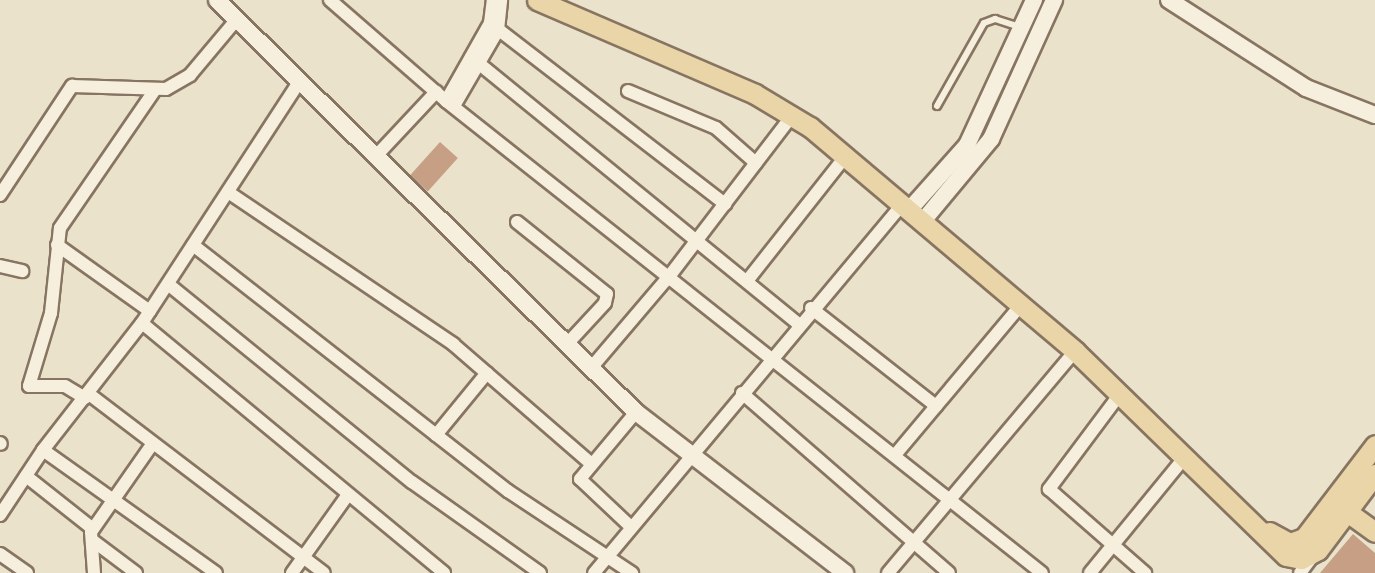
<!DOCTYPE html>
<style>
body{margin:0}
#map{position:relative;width:1375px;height:573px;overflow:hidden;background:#ebe2cb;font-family:"Crimson Pro",serif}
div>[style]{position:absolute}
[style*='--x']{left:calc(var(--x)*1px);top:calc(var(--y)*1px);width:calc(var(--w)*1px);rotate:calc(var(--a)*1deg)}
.building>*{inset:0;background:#c69f85;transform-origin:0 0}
.roads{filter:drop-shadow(2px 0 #877561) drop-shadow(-2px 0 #877561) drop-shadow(0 2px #877561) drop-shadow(0 -2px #877561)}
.lane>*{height:6px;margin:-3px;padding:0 3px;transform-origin:3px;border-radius:3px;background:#f6efde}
.street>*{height:12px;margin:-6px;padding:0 6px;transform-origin:6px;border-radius:6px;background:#f6efde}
.secondary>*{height:16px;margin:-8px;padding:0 8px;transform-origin:8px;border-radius:8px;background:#f6efde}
.primary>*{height:19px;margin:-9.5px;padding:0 9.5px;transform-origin:9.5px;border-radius:9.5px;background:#ead5a8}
span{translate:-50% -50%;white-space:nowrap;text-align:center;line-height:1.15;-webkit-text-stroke:7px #f3ecda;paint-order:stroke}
</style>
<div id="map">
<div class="building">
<div style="left:440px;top:142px;width:24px;height:45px;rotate:42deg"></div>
<div style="clip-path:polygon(1353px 534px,1375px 553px,1375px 573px,1320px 573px)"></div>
</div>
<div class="roads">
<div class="lane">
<div style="--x:937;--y:106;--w:95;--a:-60.5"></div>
<div style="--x:984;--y:23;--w:12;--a:-20"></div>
<div style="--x:995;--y:19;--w:25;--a:18"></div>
</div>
<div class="street">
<div style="--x:330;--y:0;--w:154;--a:41"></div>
<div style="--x:446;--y:101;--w:760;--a:38.38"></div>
<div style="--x:490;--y:23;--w:297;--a:37.6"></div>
<div style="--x:471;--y:57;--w:422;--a:39.2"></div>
<div style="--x:628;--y:91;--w:95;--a:22.8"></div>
<div style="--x:716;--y:128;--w:53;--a:41.2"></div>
<div style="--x:446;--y:101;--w:90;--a:-60.6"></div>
<div style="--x:490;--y:23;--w:23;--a:-83"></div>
<div style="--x:454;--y:106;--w:88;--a:-59.9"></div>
<div style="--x:498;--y:30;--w:30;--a:-84"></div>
<div style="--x:376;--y:156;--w:88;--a:-46.8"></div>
<div style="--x:228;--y:192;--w:272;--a:34"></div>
<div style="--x:453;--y:344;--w:180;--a:40.9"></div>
<div style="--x:0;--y:195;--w:131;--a:-56.6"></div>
<div style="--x:72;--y:86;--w:94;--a:1.8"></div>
<div style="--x:166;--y:89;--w:28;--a:-30"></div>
<div style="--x:190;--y:75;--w:73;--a:-50"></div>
<div style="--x:517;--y:222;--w:115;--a:38.7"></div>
<div style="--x:607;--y:294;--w:9;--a:103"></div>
<div style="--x:605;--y:303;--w:56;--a:132.8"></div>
<div style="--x:57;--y:245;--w:114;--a:35.4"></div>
<div style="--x:193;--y:245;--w:400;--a:38"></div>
<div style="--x:508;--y:491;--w:149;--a:33.5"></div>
<div style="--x:0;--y:266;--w:23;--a:13"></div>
<div style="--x:747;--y:281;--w:157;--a:-51.7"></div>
<div style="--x:168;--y:284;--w:314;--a:39.1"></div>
<div style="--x:412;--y:482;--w:157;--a:35.4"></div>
<div style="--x:811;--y:308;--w:159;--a:38.1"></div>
<div style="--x:142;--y:323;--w:392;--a:39.6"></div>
<div style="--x:591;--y:368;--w:123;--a:-49.6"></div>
<div style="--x:671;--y:274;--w:199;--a:-52.6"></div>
<div style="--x:742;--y:393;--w:274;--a:41"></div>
<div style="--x:89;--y:394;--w:295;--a:37.3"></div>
<div style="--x:1120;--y:394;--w:119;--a:126.8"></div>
<div style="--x:1049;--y:489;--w:128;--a:41.2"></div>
<div style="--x:85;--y:398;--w:23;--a:-149"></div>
<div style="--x:65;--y:386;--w:36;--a:180"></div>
<div style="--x:29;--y:386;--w:76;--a:-73.2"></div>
<div style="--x:51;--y:313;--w:85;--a:-84"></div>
<div style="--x:60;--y:228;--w:166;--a:-55.5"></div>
<div style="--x:436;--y:435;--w:80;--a:-50.6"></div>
<div style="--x:0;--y:443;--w:1;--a:45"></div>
<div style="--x:43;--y:450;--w:212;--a:35.4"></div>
<div style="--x:895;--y:455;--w:196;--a:-50"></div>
<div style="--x:26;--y:476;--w:85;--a:38.3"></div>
<div style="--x:0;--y:515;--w:78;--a:-56.5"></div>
<div style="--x:43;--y:450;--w:161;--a:-52.1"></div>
<div style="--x:142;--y:323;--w:289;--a:-56.9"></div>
<div style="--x:631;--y:527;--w:70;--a:-136.7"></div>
<div style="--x:580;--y:479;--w:87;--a:-50.1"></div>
<div style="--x:92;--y:540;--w:55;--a:36.9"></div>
<div style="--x:0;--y:554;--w:33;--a:35"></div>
<div style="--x:94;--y:573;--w:41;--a:-94.2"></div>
<div style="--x:91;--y:532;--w:108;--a:-55.1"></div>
<div style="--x:292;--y:573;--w:95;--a:-54.5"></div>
<div style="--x:594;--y:573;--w:482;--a:-50.1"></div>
<div style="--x:888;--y:573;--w:290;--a:-49.9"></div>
<div style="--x:1090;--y:573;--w:150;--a:-50.7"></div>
<div style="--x:1300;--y:573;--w:21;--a:-53"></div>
</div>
<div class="secondary">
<div style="--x:217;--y:0;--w:588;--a:44.52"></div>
<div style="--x:636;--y:412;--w:264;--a:37.6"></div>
<div style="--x:1169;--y:0;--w:163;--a:32.7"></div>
<div style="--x:1306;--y:88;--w:74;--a:21.4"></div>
<div style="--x:910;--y:209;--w:86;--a:-48.3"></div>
<div style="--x:967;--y:145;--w:160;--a:-65.2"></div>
<div style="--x:923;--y:221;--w:107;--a:-50.3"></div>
<div style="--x:991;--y:139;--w:153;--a:-65.6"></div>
</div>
<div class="primary">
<div style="--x:537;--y:0;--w:237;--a:23.3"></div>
<div style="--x:755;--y:94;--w:64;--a:31"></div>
<div style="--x:810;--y:127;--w:347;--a:40.2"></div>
<div style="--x:1075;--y:351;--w:294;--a:44.2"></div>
<div style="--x:1286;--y:556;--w:15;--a:11"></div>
<div style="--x:1301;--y:559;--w:19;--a:-28"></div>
<div style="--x:1318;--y:550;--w:95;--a:-53.1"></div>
<div style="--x:1339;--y:506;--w:44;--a:35.8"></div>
<div style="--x:1269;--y:532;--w:24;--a:28"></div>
<div style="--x:1290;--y:543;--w:15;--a:-20"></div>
<div style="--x:1304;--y:538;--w:117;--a:-52.6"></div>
</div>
</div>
</div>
